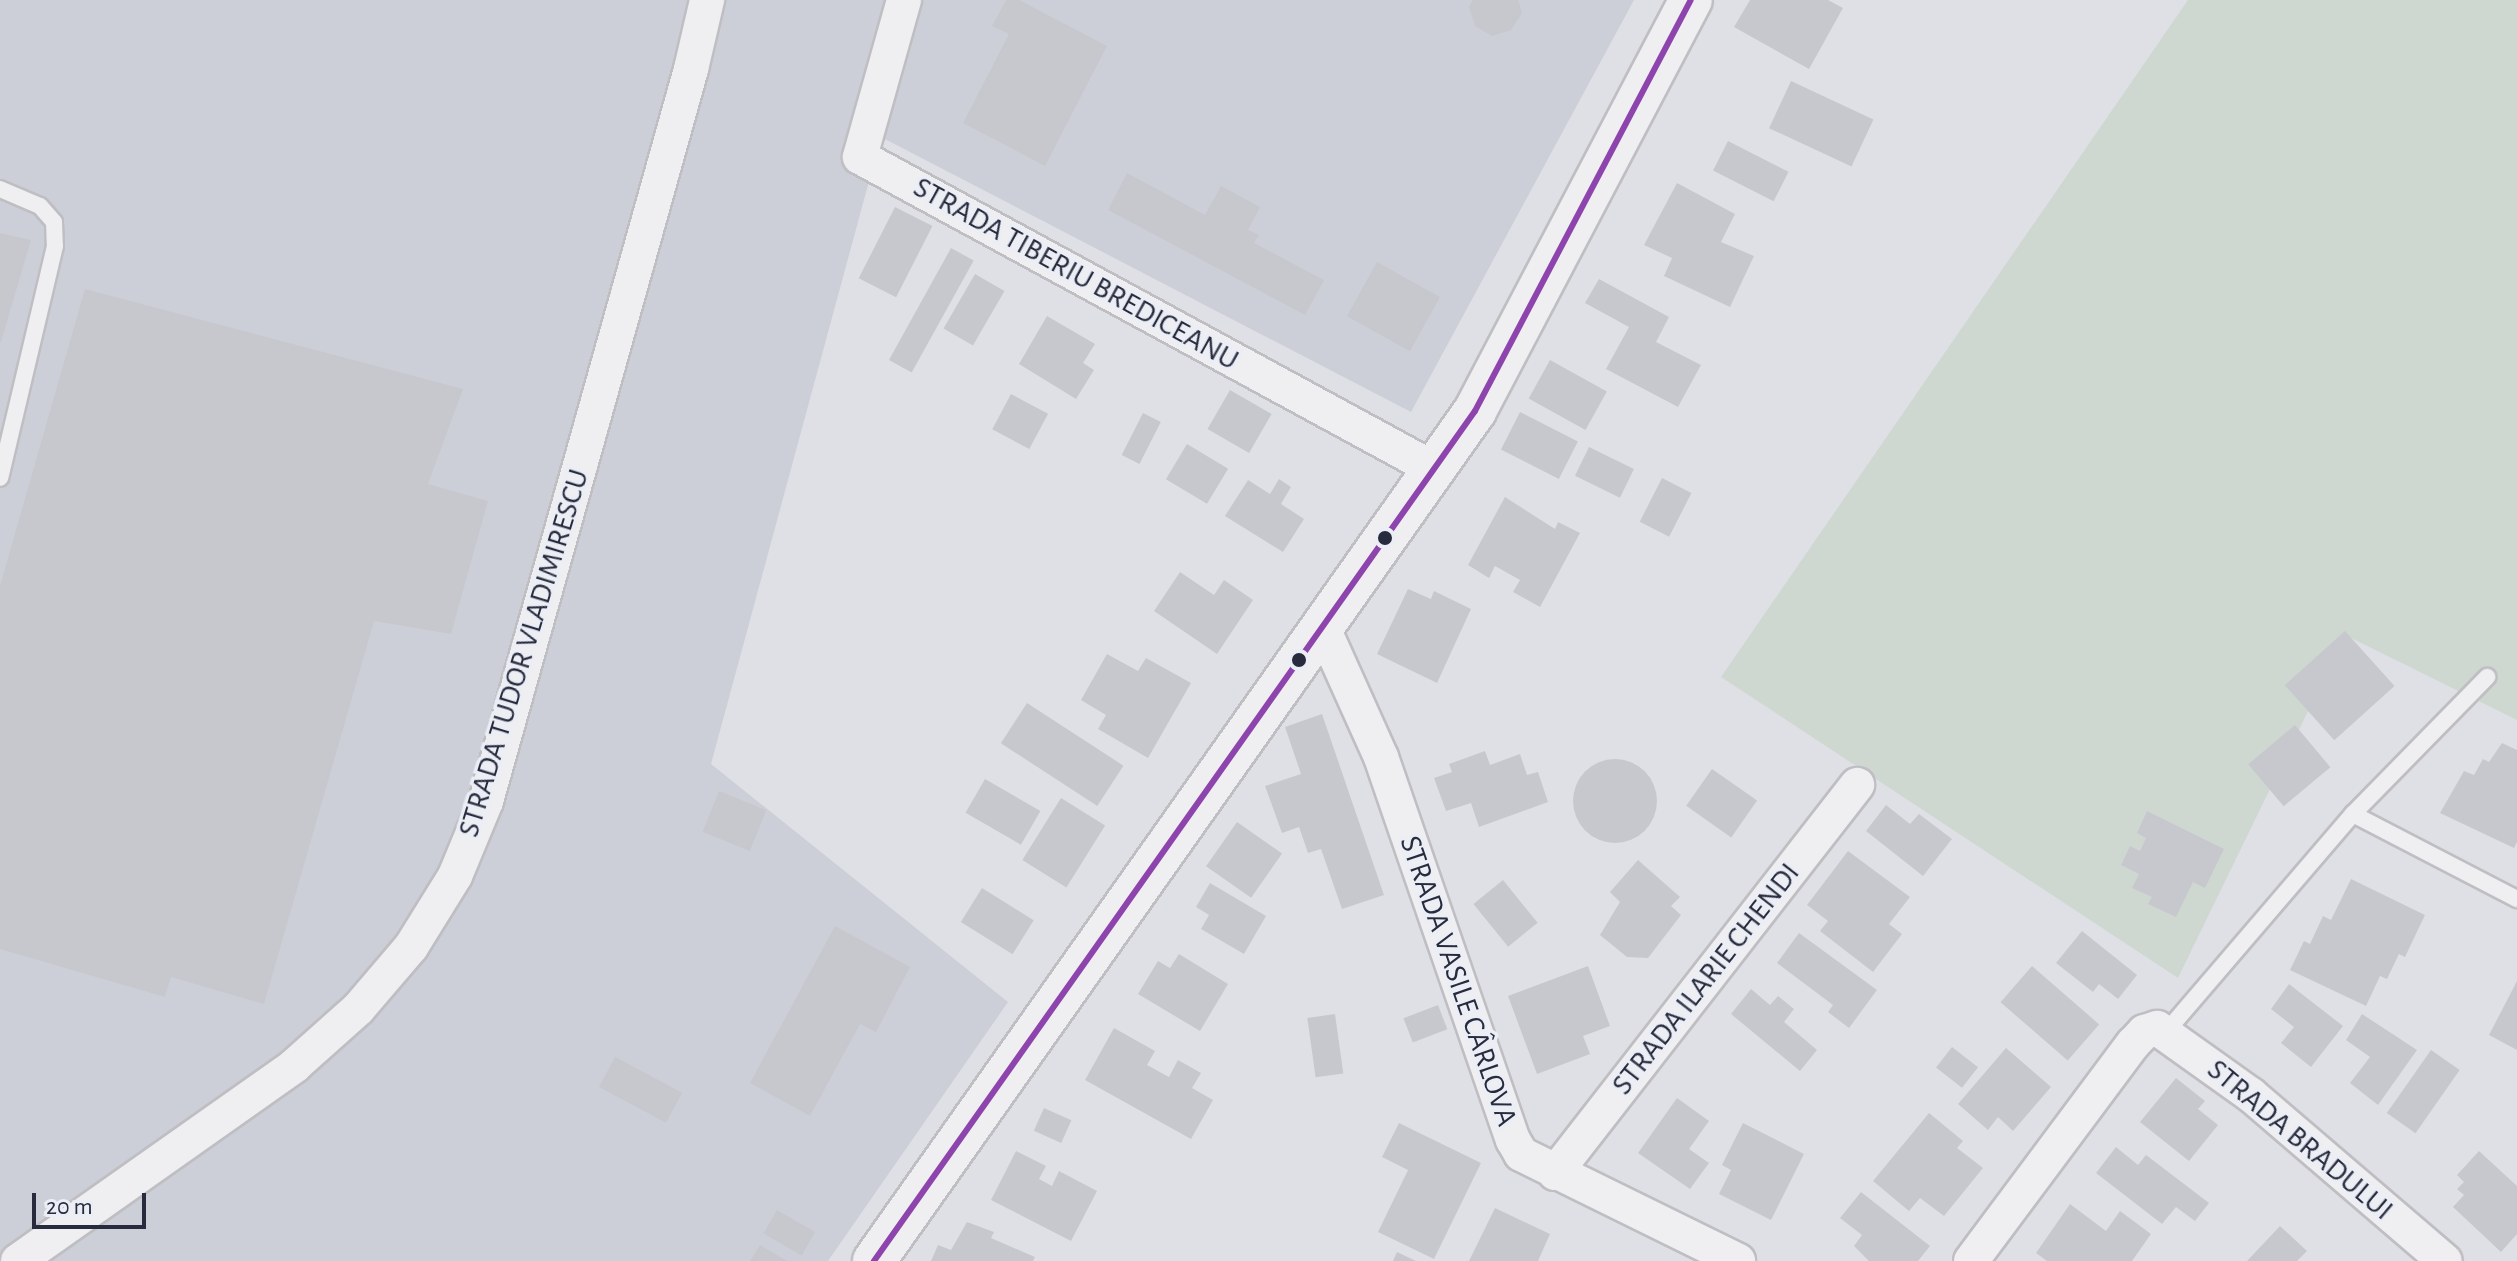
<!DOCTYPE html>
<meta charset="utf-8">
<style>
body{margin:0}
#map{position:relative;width:2517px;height:1261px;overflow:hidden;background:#dfe0e5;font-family:"Alegreya Sans",sans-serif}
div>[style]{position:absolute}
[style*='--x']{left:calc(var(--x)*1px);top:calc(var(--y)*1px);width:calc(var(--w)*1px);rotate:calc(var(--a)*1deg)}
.built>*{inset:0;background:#cdcfd8}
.green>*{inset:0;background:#ced8d0}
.building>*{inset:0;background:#c7c8cd;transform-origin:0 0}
.round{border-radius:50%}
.roads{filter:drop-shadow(2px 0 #bebec3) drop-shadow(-2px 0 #bebec3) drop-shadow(0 2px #bebec3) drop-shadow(0 -2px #bebec3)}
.service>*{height:16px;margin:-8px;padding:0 8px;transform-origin:8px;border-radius:8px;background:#efeff1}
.minor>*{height:34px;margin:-17px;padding:0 17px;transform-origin:17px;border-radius:17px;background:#efeff1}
.tertiary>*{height:42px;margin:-21px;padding:0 21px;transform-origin:21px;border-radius:21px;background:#efeff1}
.bus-1>*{height:6px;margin:-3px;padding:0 3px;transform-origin:3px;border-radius:3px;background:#8e44ad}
.dots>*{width:22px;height:22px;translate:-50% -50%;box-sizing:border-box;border:4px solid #eceef5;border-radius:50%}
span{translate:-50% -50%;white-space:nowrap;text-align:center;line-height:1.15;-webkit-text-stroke:7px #eceef5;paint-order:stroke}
.street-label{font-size:30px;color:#272b3d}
.scale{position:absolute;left:32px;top:1193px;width:114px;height:36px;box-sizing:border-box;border:4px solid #272b3d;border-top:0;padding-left:10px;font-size:24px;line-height:28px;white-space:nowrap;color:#272b3d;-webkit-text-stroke:6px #eceef5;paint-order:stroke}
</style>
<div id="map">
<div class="built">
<div style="clip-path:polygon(0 0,1634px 0,1411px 412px,881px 137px,711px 764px,1008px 1002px,828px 1261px,0 1261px)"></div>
</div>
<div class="green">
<div style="clip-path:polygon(2188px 0,2517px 0,2517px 720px,2345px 635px,2178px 978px,1721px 677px)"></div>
</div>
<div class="building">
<div style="clip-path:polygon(1006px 0,1019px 0,1107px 46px,1045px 166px,963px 123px,1009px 34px,992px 26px)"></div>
<div style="clip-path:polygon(1473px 0,1518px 0,1522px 13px,1511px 30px,1492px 36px,1475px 26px,1469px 7px)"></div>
<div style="clip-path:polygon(1750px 0,1828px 0,1843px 8px,1809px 69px,1734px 27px)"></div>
<div style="left:1791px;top:81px;width:91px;height:52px;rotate:25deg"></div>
<div style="left:1728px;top:141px;width:68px;height:33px;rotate:27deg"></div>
<div style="clip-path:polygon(1127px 173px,1205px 215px,1221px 186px,1260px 207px,1248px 230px,1259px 235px,1254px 243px,1324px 280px,1305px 315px,1108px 210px)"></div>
<div style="clip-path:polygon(1677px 183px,1735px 214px,1721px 242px,1754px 256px,1730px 307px,1664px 276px,1672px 258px,1644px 245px)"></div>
<div style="left:895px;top:207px;width:42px;height:80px;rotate:27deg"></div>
<div style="clip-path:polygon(0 233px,31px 240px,1px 342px,0 342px)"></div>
<div style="left:951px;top:248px;width:26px;height:128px;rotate:29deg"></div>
<div style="left:1377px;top:262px;width:72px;height:62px;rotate:29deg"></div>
<div style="left:975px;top:274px;width:34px;height:63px;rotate:30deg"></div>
<div style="clip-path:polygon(1599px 279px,1669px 317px,1656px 342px,1701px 365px,1678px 407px,1606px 369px,1629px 327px,1585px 303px)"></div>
<div style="clip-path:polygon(85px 289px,463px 389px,428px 484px,488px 501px,451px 634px,374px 621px,264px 1004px,171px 977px,165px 997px,0 949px,0 586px)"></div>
<div style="clip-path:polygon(1047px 316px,1095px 344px,1083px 363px,1094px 370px,1076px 399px,1019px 364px)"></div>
<div style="left:1550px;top:360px;width:65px;height:44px;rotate:29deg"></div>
<div style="left:1230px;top:390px;width:48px;height:45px;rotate:30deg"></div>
<div style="left:1011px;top:394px;width:42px;height:40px;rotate:28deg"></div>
<div style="left:1520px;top:412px;width:65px;height:42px;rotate:27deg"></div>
<div style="left:1143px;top:413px;width:20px;height:47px;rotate:27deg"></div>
<div style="left:1187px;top:444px;width:48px;height:41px;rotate:31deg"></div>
<div style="left:1589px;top:447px;width:50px;height:32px;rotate:26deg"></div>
<div style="left:1662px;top:478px;width:33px;height:49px;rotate:27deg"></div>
<div style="clip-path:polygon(1279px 479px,1291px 487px,1281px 504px,1304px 519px,1283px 552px,1225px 516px,1248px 480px,1270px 494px)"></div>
<div style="clip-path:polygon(1505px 497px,1555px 529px,1558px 522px,1580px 533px,1540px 607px,1513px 592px,1520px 580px,1495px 566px,1489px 578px,1468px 565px)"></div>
<div style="clip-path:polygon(1180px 572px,1214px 595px,1224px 580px,1253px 600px,1217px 654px,1154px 611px)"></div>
<div style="clip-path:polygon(1408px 589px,1431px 599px,1434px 591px,1471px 609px,1437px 683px,1377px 654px)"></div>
<div style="left:2345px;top:631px;width:74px;height:81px;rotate:48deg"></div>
<div style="clip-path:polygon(1107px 654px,1138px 671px,1146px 658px,1191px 683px,1148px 758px,1098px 729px,1106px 715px,1081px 700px)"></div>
<div style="left:1027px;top:703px;width:115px;height:48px;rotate:33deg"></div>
<div style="clip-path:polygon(1322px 714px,1384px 895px,1342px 909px,1321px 849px,1308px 853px,1299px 827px,1282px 833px,1265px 786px,1301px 774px,1285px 727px)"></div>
<div style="left:2295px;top:725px;width:55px;height:61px;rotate:50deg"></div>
<div style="clip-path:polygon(2502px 743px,2517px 750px,2517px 842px,2514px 848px,2440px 813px,2464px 771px,2474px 775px,2483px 759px,2489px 762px)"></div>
<div style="clip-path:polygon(1485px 751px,1490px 765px,1520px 754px,1527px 775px,1538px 772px,1548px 802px,1479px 827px,1471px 803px,1446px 811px,1434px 778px,1452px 772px,1449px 764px)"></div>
<div class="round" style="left:1573px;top:759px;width:84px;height:84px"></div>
<div style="left:1712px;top:769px;width:55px;height:45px;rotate:35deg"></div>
<div style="left:985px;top:779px;width:64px;height:39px;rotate:30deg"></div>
<div style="left:719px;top:791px;width:51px;height:44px;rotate:22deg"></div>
<div style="left:1061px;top:798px;width:52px;height:73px;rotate:32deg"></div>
<div style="clip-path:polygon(1886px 805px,1910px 824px,1919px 814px,1952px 839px,1923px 876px,1866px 831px)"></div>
<div style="clip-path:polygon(2147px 811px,2224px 849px,2205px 888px,2193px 882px,2176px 917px,2148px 904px,2152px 897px,2132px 888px,2139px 874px,2121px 865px,2130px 846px,2140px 851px,2146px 838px,2137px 833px)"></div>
<div style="left:1237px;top:822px;width:55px;height:54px;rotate:35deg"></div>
<div style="clip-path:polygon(1848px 851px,1910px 897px,1889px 924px,1902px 934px,1873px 972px,1820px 931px,1828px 921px,1807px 905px)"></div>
<div style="clip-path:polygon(1638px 860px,1680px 897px,1671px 906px,1681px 915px,1648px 958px,1627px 957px,1600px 935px,1620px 902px,1610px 892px)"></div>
<div style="clip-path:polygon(2351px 879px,2425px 915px,2405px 957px,2399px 954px,2387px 979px,2380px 976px,2366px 1006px,2290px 970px,2304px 941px,2310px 944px,2323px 916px,2331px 920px)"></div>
<div style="left:1503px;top:880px;width:55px;height:38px;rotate:51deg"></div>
<div style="clip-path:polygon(1210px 883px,1266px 916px,1244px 954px,1201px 929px,1209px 915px,1196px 907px)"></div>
<div style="left:982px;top:888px;width:61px;height:40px;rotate:32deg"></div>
<div style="clip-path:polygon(835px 926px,910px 967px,876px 1032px,860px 1024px,810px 1116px,750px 1083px)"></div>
<div style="clip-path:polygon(2082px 931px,2137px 975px,2118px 999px,2099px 984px,2093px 992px,2056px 963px)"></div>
<div style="clip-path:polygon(1799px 933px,1877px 990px,1849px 1028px,1828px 1012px,1833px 1005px,1777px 963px)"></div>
<div style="clip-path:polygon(1179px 954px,1228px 984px,1200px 1031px,1138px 994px,1158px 961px,1170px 968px)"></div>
<div style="clip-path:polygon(1588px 966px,1610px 1026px,1583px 1036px,1590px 1054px,1537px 1074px,1508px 996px)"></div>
<div style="left:2032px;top:966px;width:89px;height:48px;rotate:41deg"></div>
<div style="clip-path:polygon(2517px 981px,2517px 1050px,2489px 1035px)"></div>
<div style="clip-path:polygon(2289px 984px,2343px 1026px,2311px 1067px,2281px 1043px,2294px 1027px,2271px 1009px)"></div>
<div style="clip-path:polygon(1751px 989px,1770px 1005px,1778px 996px,1794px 1009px,1784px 1022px,1817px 1050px,1800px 1071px,1731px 1014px)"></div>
<div style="left:1438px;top:1005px;width:26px;height:37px;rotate:69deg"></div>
<div style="left:1335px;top:1014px;width:60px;height:28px;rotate:82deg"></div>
<div style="clip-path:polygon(2362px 1014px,2417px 1050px,2378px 1105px,2350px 1083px,2370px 1057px,2346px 1040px)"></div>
<div style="clip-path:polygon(1114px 1028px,1155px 1051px,1147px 1065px,1169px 1077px,1178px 1060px,1201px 1073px,1192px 1088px,1213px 1100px,1191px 1139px,1085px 1080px)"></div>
<div style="left:1952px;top:1047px;width:33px;height:26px;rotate:38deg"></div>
<div style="clip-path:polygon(2006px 1048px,2051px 1087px,2013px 1131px,1998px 1117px,1988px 1130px,1958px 1104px)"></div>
<div style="left:2431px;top:1050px;width:35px;height:77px;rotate:35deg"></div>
<div style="left:615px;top:1057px;width:76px;height:34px;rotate:28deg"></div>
<div style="clip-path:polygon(2176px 1078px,2205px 1101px,2198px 1109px,2218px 1125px,2189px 1161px,2140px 1122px)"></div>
<div style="clip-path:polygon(1677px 1098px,1709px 1121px,1689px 1149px,1709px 1163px,1690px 1189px,1638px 1153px)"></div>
<div style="left:1044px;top:1108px;width:30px;height:25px;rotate:24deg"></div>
<div style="clip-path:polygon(1929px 1113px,1963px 1141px,1957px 1148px,1983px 1168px,1944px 1216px,1920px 1198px,1909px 1211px,1873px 1181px)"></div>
<div style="clip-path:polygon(1399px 1123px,1481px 1163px,1434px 1259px,1378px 1232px,1408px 1170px,1382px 1157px)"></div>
<div style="clip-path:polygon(1743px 1123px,1804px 1154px,1771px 1220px,1719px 1194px,1731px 1170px,1722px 1165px)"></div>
<div style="clip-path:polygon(2116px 1147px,2138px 1165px,2146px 1155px,2209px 1203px,2195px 1221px,2176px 1207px,2162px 1224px,2096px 1173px)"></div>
<div style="clip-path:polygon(1016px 1151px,1046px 1166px,1039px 1179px,1052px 1186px,1059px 1171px,1097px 1191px,1071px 1241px,991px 1200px)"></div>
<div style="clip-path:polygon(2479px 1151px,2517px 1186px,2517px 1234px,2501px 1252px,2453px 1207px,2464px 1195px,2457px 1189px,2464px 1182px,2457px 1175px)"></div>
<div style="clip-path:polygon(1861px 1192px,1930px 1246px,1918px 1261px,1869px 1261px,1854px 1246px,1862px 1235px,1840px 1218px)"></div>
<div style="clip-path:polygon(2070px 1204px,2106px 1231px,2120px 1211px,2151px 1234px,2132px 1261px,2047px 1261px,2036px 1253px)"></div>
<div style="clip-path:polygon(1495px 1208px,1550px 1234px,1538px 1261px,1469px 1261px)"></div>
<div style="left:777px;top:1210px;width:44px;height:27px;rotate:30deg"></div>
<div style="clip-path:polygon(967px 1222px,994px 1232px,991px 1238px,1035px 1257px,1033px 1261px,931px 1261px,938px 1245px,951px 1250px)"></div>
<div style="clip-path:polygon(2280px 1226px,2307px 1251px,2297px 1261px,2247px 1261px)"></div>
<div style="clip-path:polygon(760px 1245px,787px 1261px,750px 1261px)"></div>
<div style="clip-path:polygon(1397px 1252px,1416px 1261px,1393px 1261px)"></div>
</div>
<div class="roads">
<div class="service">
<div style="--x:0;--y:189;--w:43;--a:23"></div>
<div style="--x:40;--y:206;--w:21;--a:49"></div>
<div style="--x:54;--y:222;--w:24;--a:88"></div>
<div style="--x:55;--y:246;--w:238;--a:103.3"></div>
<div style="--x:2353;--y:814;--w:192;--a:-45.6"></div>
<div style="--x:2166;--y:1032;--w:287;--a:-49.4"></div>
<div style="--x:2353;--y:814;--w:185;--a:27.4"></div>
</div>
<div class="minor">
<div style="--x:904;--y:0;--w:163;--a:105.7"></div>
<div style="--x:860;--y:157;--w:656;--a:28.52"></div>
<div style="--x:1323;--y:628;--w:141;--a:65.8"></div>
<div style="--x:1381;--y:757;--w:405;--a:71"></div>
<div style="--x:1513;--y:1140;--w:16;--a:60"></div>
<div style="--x:1521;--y:1154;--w:242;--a:26.2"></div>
<div style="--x:1555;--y:1173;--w:492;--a:-52.1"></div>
<div style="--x:18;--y:1261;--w:338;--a:-35.2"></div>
<div style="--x:294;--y:1066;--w:86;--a:-41.7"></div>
<div style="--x:358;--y:1009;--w:82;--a:-49.5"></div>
<div style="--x:411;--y:947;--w:84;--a:-58.2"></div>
<div style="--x:455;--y:876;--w:81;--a:-67.5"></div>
<div style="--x:486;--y:801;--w:760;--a:-74.35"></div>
<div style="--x:691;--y:69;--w:71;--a:-76.9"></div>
<div style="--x:1971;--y:1261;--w:271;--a:-53.3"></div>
<div style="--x:2133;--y:1044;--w:16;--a:-47"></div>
<div style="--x:2144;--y:1032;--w:14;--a:-17"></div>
<div style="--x:2157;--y:1028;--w:115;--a:35.5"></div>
<div style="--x:2251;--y:1095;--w:255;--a:40.6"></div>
</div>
<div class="tertiary">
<div style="--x:874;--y:1261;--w:1041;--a:-54.74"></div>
<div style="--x:1475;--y:411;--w:464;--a:-62.3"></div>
</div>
</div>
<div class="bus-1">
<div style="--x:874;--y:1261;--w:1041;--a:-54.74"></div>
<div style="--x:1475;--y:411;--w:464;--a:-62.3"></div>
</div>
<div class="dots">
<div style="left:1385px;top:538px;background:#272b3d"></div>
<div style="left:1299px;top:660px;background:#272b3d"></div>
</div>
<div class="street-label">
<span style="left:1076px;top:274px;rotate:29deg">STRADA TIBERIU BREDICEANU</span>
<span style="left:524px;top:653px;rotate:-73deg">STRADA TUDOR VLADIMIRESCU</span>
<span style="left:1706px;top:979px;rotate:-52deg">STRADA ILARIE CHENDI</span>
<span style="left:1458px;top:981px;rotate:71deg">STRADA VASILE CÂRLOVA</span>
<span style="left:2300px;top:1140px;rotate:40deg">STRADA BRADULUI</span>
</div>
<div class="scale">20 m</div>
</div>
